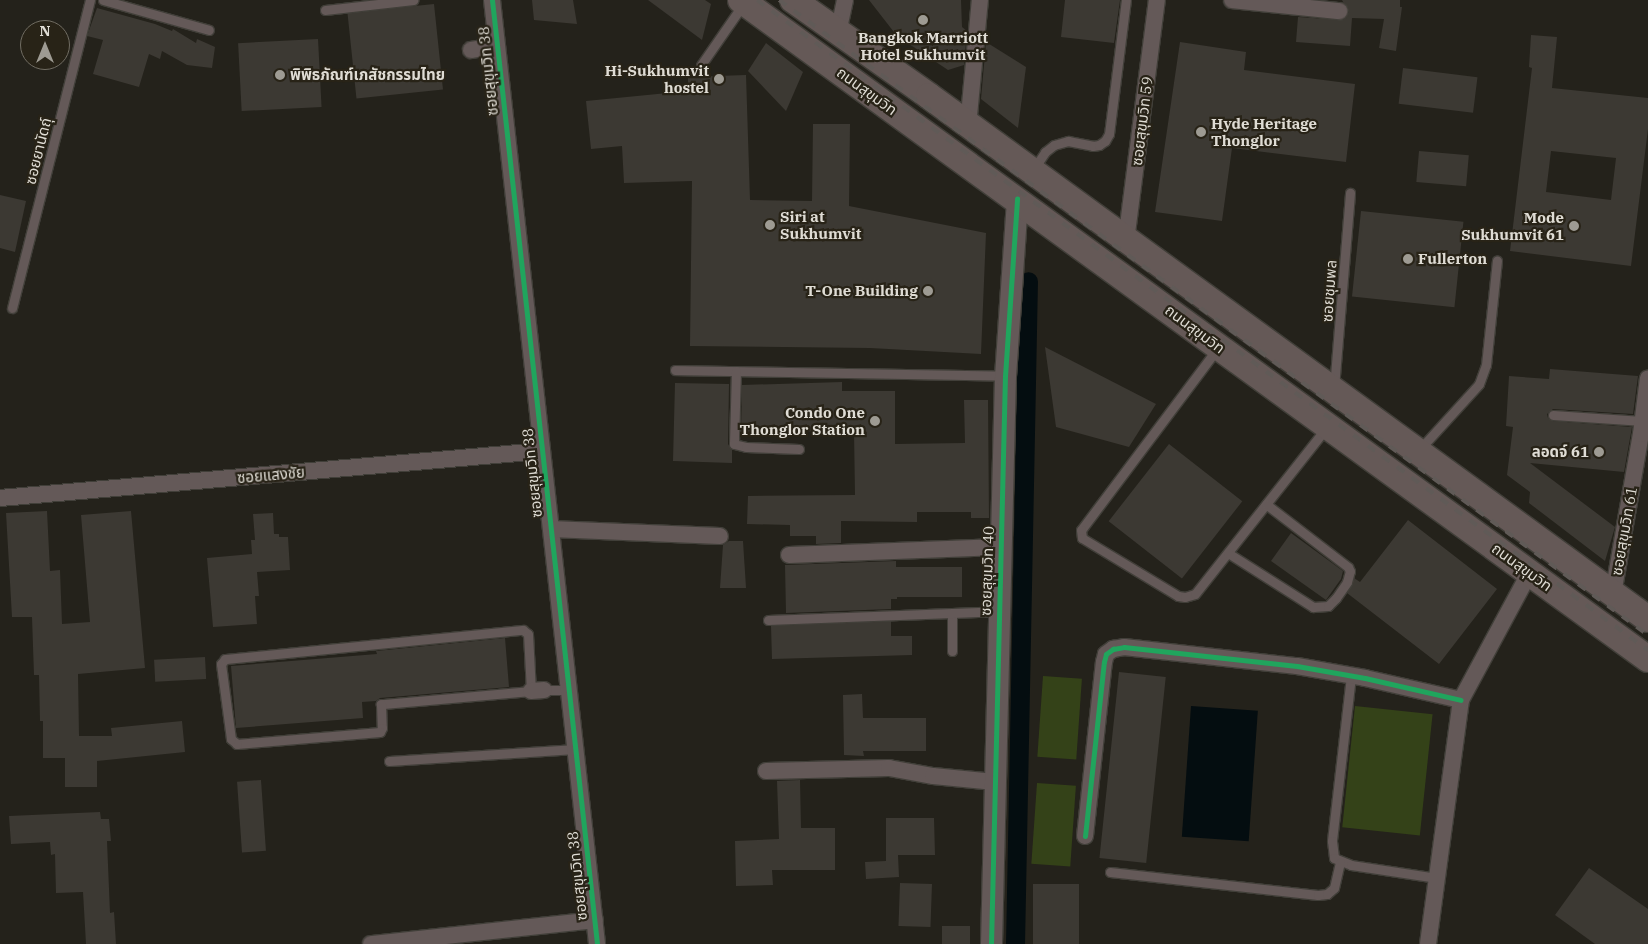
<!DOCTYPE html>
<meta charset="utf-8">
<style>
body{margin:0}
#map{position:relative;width:1648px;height:944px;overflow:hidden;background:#24221b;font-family:"IBM Plex Serif","Noto Sans Thai",serif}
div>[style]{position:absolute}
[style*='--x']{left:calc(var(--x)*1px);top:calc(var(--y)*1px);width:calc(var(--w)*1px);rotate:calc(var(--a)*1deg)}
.green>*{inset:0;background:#344218;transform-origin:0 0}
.water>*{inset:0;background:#040d10;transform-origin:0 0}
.canal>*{height:19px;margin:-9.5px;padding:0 9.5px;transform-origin:9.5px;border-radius:9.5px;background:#040d10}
.building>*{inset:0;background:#3c3933;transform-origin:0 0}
.roads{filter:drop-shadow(1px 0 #413f39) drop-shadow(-1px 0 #413f39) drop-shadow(0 1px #413f39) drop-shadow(0 -1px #413f39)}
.service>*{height:9px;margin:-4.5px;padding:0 4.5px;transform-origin:4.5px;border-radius:4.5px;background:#645958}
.minor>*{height:16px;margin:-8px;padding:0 8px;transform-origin:8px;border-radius:8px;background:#645958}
.tertiary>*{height:21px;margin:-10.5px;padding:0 10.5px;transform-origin:10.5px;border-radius:10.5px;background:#645958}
.primary>*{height:26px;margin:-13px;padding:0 13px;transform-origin:13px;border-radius:13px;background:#655957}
.rail>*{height:4px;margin-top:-2px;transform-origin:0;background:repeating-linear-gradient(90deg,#605a57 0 9px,transparent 0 18px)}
.cycleway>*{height:5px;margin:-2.5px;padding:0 2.5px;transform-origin:2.5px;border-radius:2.5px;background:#20a55d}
.dots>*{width:14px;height:14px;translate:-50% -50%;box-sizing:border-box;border:2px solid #282317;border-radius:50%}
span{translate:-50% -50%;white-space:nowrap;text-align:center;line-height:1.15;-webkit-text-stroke:4.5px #282317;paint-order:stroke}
.poi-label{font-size:15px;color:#dfdcd4;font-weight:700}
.right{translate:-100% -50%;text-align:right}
.left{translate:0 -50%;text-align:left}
.street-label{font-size:15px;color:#dfdcd4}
.north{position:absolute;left:20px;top:20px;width:50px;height:50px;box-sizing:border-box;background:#282317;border:1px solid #716d63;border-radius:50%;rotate:0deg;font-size:14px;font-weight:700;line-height:20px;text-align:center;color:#dfdcd4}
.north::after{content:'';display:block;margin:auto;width:18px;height:22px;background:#9e9b93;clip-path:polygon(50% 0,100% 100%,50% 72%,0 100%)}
</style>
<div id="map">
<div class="green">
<div style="left:1043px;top:676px;width:39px;height:81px;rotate:4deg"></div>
<div style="left:1355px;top:706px;width:78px;height:122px;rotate:6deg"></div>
<div style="left:1037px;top:783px;width:39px;height:81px;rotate:4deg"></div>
</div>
<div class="water">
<div style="left:1191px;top:706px;width:67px;height:131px;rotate:4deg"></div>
</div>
<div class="canal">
<div style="--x:1015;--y:944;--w:663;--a:-88.88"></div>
</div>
<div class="building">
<div style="clip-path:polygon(532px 0,573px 0,577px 24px,534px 20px)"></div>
<div style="clip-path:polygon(648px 0,705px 0,711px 4px,702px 40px)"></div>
<div style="clip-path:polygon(869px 0,961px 0,962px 27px,967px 31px,964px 65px,948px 70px,897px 36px)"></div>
<div style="clip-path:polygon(1065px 0,1120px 0,1114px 43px,1061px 37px)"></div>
<div style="clip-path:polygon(1342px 0,1400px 0,1400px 7px,1402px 7px,1396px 51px,1379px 48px,1384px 19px,1352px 18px,1350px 46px,1296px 42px,1298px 17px,1343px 20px,1349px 12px)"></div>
<div style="left:434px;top:4px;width:86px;height:87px;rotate:84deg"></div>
<div style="clip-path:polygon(97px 8px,155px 24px,172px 31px,173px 29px,196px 43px,197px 39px,215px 47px,212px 68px,187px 65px,162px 51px,160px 59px,149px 54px,139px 87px,93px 74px,103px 40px,87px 36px)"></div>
<div style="clip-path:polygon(evenodd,1531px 35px,1557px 37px,1552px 88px,1648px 98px,1648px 129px,1631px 266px,1510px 251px,1532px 68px,1529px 67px,1531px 35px,1551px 151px,1616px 158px,1611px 200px,1546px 192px,1551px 151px)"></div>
<div style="left:318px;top:39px;width:68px;height:80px;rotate:87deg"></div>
<div style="clip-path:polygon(986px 42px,1026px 67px,1018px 128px,981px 99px)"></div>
<div style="clip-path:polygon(1180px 42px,1246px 52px,1244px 70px,1355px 84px,1346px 162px,1232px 148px,1222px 221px,1155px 212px)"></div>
<div style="clip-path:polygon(766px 43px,803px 72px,786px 111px,748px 71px)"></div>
<div style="left:1403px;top:68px;width:75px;height:36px;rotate:7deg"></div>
<div style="clip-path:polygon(746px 75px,750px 200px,812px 201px,813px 124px,850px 124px,849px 206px,986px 233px,981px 354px,870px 348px,690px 346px,692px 181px,624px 183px,622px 146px,591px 149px,586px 101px,688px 91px,688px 77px)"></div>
<div style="left:1419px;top:151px;width:50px;height:31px;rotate:5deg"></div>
<div style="clip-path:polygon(0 195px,26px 201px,15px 252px,0 248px)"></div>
<div style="left:1361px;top:211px;width:103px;height:86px;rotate:6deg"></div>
<div style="clip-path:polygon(1045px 347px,1156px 404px,1129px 447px,1056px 427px)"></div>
<div style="clip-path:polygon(1550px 369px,1638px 376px,1633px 414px,1553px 409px,1547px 414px,1548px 418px,1553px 421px,1632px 427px,1624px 472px,1530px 463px,1615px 527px,1605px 561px,1529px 503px,1530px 492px,1507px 475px,1513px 427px,1506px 426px,1509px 376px,1549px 379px)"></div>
<div style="clip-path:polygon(842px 382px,842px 391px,895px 391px,895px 444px,965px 443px,964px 400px,988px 400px,989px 518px,971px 518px,971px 512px,917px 512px,917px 522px,841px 521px,841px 543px,816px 544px,816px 536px,790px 536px,790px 525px,747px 524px,748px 496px,855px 495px,854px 431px,741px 432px,742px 385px)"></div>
<div style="clip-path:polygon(675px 383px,729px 384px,728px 444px,732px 450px,732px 463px,673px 461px)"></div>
<div style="left:1169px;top:444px;width:93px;height:98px;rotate:38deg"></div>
<div style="clip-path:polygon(47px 511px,50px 571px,60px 570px,62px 624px,90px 622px,81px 515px,131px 511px,145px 668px,78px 674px,79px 736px,112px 736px,111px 728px,182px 721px,185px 752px,97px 761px,97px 787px,65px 787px,65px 758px,43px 758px,43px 721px,40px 721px,39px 675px,34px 675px,32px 617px,12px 617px,6px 513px)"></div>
<div style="clip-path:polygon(273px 513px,274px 534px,279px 534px,279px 537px,288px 537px,290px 570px,257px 572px,259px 596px,255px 596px,257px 624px,213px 627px,207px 558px,252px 554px,251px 540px,255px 540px,253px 514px)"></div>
<div style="clip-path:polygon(1408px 520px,1497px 589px,1439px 664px,1347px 593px,1354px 578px,1360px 582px)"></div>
<div style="clip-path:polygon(1291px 533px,1343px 571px,1341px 579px,1326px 600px,1271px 561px)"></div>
<div style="clip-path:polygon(729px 541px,743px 541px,746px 588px,720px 588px,723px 545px)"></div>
<div style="clip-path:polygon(896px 561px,896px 567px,962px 567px,962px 597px,897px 597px,897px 599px,891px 599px,891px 609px,786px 613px,785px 565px)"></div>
<div style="clip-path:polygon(891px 621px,891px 636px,912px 636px,912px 655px,772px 659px,771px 626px)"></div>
<div style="clip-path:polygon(505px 638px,509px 687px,380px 698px,376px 701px,362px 702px,363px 718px,236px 728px,231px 666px,377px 654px,376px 651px)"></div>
<div style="left:205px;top:657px;width:22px;height:51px;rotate:87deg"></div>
<div style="left:1119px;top:672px;width:47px;height:187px;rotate:6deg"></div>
<div style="clip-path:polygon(862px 694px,863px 718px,926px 718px,926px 751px,863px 751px,864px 756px,844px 755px,843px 695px)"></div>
<div style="left:261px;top:780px;width:71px;height:24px;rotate:86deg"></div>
<div style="clip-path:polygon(800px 780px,801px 828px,835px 828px,835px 870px,772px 870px,773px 885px,736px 886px,735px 841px,779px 839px,777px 781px)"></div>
<div style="clip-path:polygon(100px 812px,101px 819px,109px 819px,111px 841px,107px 841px,110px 913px,114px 912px,116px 944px,86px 944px,83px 892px,56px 893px,55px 854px,51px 855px,50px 842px,11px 844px,9px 816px)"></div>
<div style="clip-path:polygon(886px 818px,934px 818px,935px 855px,898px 855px,899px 877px,866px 879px,865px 862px,886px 861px)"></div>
<div style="clip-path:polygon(1589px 868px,1648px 909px,1648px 944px,1595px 944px,1555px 915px)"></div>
<div style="left:900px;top:883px;width:32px;height:43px;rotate:2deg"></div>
<div style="left:1033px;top:884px;width:46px;height:60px"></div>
<div style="left:942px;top:926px;width:28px;height:18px"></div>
</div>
<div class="roads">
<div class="service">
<div style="--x:103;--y:0;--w:110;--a:15.8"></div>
<div style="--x:325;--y:10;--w:89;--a:-6.5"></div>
<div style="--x:701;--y:65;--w:75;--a:-55.3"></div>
<div style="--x:1033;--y:170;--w:22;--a:-56"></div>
<div style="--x:1045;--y:152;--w:11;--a:-38"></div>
<div style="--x:1054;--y:145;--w:15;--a:-16"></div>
<div style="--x:1068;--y:141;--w:25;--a:11"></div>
<div style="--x:1093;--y:146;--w:6;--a:-9"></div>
<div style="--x:1099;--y:145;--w:7;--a:-34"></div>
<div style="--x:1105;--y:141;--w:8;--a:-60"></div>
<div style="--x:1109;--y:134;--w:135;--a:-82.8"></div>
<div style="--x:12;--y:308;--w:318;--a:-75.8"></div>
<div style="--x:1217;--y:349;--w:226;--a:126.9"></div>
<div style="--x:1081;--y:530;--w:8;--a:83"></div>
<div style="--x:1082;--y:538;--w:112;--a:31.1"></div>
<div style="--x:1178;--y:596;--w:7;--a:8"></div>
<div style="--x:1185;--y:597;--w:10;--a:-17"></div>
<div style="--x:1195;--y:594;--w:213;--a:-51.7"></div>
<div style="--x:675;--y:370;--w:330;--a:1"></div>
<div style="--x:736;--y:371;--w:73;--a:91.6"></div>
<div style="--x:734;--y:444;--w:12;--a:14"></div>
<div style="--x:746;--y:447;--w:53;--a:2.2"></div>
<div style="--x:1334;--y:388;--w:196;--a:-85.3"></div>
<div style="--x:1553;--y:415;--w:90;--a:3.8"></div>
<div style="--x:1419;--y:450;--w:89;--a:-47.7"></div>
<div style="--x:1479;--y:384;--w:20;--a:-70"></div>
<div style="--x:1486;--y:365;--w:105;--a:-84"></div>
<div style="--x:1228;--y:553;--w:101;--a:32.4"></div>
<div style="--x:1313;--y:607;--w:15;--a:-4"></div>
<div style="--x:1328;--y:606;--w:11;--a:-45"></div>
<div style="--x:1336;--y:598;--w:19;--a:-55"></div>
<div style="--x:1347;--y:582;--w:11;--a:-75"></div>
<div style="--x:1350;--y:571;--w:4;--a:-117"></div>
<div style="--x:1348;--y:567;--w:103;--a:-142.5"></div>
<div style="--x:952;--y:614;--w:37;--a:90"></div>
<div style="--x:768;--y:620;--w:230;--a:-2.2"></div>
<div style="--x:523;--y:630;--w:6;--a:39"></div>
<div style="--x:528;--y:634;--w:57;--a:87"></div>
<div style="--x:531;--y:691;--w:151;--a:175"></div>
<div style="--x:381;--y:704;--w:24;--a:88"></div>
<div style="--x:382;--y:728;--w:4;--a:117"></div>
<div style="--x:380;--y:732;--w:144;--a:175.2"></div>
<div style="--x:237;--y:744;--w:8;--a:-140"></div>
<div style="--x:231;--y:739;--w:76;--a:-97.6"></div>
<div style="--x:221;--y:664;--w:6;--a:-51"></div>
<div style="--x:225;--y:659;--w:299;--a:-5.6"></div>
<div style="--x:1351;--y:676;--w:166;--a:96.6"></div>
<div style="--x:1332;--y:841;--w:17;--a:83"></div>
<div style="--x:1334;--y:858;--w:18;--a:22"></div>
<div style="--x:1351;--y:865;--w:87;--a:8.6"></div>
<div style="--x:544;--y:690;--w:25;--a:0"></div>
<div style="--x:389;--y:761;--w:187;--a:-3.7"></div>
<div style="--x:1110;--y:872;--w:209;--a:6.3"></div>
<div style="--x:1318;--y:895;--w:9;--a:-6"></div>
<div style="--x:1327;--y:894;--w:9;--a:-41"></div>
<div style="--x:1334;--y:888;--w:26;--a:-77"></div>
</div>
<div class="minor">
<div style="--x:492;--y:0;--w:950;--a:83.65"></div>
<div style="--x:1232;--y:0;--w:108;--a:5.9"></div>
<div style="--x:838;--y:33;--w:34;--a:-78"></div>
<div style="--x:471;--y:50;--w:26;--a:-9"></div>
<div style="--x:968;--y:126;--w:127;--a:-84.6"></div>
<div style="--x:1126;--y:241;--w:243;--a:-82.7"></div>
<div style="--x:0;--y:498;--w:544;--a:-4.96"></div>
<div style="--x:551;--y:529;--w:169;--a:2.4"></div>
<div style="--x:789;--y:555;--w:211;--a:-2.2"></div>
<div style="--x:1613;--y:594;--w:162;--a:-80.1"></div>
<div style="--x:1641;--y:434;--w:56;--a:-82.9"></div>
<div style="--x:531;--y:691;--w:13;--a:-4"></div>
<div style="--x:766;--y:771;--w:123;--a:-1.4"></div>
<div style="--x:889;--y:768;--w:45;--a:10.3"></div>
<div style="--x:933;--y:776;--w:62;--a:5.5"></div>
<div style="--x:1085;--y:836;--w:175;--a:-83.8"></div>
<div style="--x:1104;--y:662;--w:8;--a:-76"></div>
<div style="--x:1106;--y:654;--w:9;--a:-36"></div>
<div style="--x:1113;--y:649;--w:11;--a:-10"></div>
<div style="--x:1124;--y:647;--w:174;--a:6.3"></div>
<div style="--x:1297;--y:666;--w:69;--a:10"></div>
<div style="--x:1365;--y:678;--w:98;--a:12.9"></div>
<div style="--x:371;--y:944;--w:225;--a:-6.1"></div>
<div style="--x:1428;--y:944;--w:246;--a:-82.3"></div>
<div style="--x:1461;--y:700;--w:145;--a:-61.7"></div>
</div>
<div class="tertiary">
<div style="--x:991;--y:944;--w:568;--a:-88.59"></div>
<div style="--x:1005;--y:376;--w:178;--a:-86.1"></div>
</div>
<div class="primary">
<div style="--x:741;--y:0;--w:1121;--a:36"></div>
<div style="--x:793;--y:0;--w:166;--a:35.2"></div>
<div style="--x:929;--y:96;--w:889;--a:36.03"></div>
</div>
</div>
<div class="rail">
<div style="--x:757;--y:0;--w:1103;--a:36.11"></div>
<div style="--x:779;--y:0;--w:1076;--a:36.16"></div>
</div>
<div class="cycleway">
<div style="--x:492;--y:0;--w:950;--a:83.65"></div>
<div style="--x:1085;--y:836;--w:175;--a:-83.8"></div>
<div style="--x:1104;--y:662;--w:8;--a:-76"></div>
<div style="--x:1106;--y:654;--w:9;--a:-36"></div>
<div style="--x:1113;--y:649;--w:11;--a:-10"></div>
<div style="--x:1124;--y:647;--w:174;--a:6.3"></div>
<div style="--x:1297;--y:666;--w:69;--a:10"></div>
<div style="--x:1365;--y:678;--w:98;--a:12.9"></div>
<div style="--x:991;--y:944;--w:568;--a:-88.59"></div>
<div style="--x:1005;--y:376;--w:178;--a:-86.1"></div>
</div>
<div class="dots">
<div style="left:923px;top:20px;background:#9e9b93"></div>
<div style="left:280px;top:75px;background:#9e9b93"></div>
<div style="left:719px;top:79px;background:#9e9b93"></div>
<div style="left:1201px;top:132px;background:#9e9b93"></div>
<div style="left:770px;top:225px;background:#9e9b93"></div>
<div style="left:1574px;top:226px;background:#9e9b93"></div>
<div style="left:1408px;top:259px;background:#9e9b93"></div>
<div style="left:928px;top:291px;background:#9e9b93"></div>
<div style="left:875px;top:421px;background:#9e9b93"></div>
<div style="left:1599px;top:452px;background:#9e9b93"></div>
</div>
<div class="poi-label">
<span style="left:923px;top:46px">Bangkok Marriott<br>Hotel Sukhumvit</span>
<span class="right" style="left:709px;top:79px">Hi-Sukhumvit<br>hostel</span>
<span class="left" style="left:290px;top:75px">พิพิธภัณฑ์เภสัชกรรมไทย</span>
<span class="left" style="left:1211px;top:132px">Hyde Heritage<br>Thonglor</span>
<span class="left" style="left:780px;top:225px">Siri at<br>Sukhumvit</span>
<span class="right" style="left:1564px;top:226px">Mode<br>Sukhumvit 61</span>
<span class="left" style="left:1418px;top:259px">Fullerton</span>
<span class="right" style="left:918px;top:291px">T-One Building</span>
<span class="right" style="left:865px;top:421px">Condo One<br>Thonglor Station</span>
<span class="right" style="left:1589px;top:452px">ลอดจ์ 61</span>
</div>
<div class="street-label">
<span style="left:488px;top:71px;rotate:-96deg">ซอยสุขุมวิท 38</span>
<span style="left:867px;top:91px;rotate:36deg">ถนนสุขุมวิท</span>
<span style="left:1142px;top:121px;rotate:-83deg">ซอยสุขุมวิท 59</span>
<span style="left:38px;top:151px;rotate:-76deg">ซอยยานัดถุ์</span>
<span style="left:1329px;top:291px;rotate:-86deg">ซอยชุมพล</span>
<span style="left:1195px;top:329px;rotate:37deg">ถนนสุขุมวิท</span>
<span style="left:532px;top:473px;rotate:-96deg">ซอยสุขุมวิท 38</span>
<span style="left:271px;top:475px;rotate:-5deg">ซอยแสงชัย</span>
<span style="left:1624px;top:531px;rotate:-80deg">ซอยสุขุมวิท 61</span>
<span style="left:1522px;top:567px;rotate:36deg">ถนนสุขุมวิท</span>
<span style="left:987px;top:571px;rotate:-88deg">ซอยสุขุมวิท 40</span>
<span style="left:577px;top:876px;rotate:-96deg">ซอยสุขุมวิท 38</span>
</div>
<div class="north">N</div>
</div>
